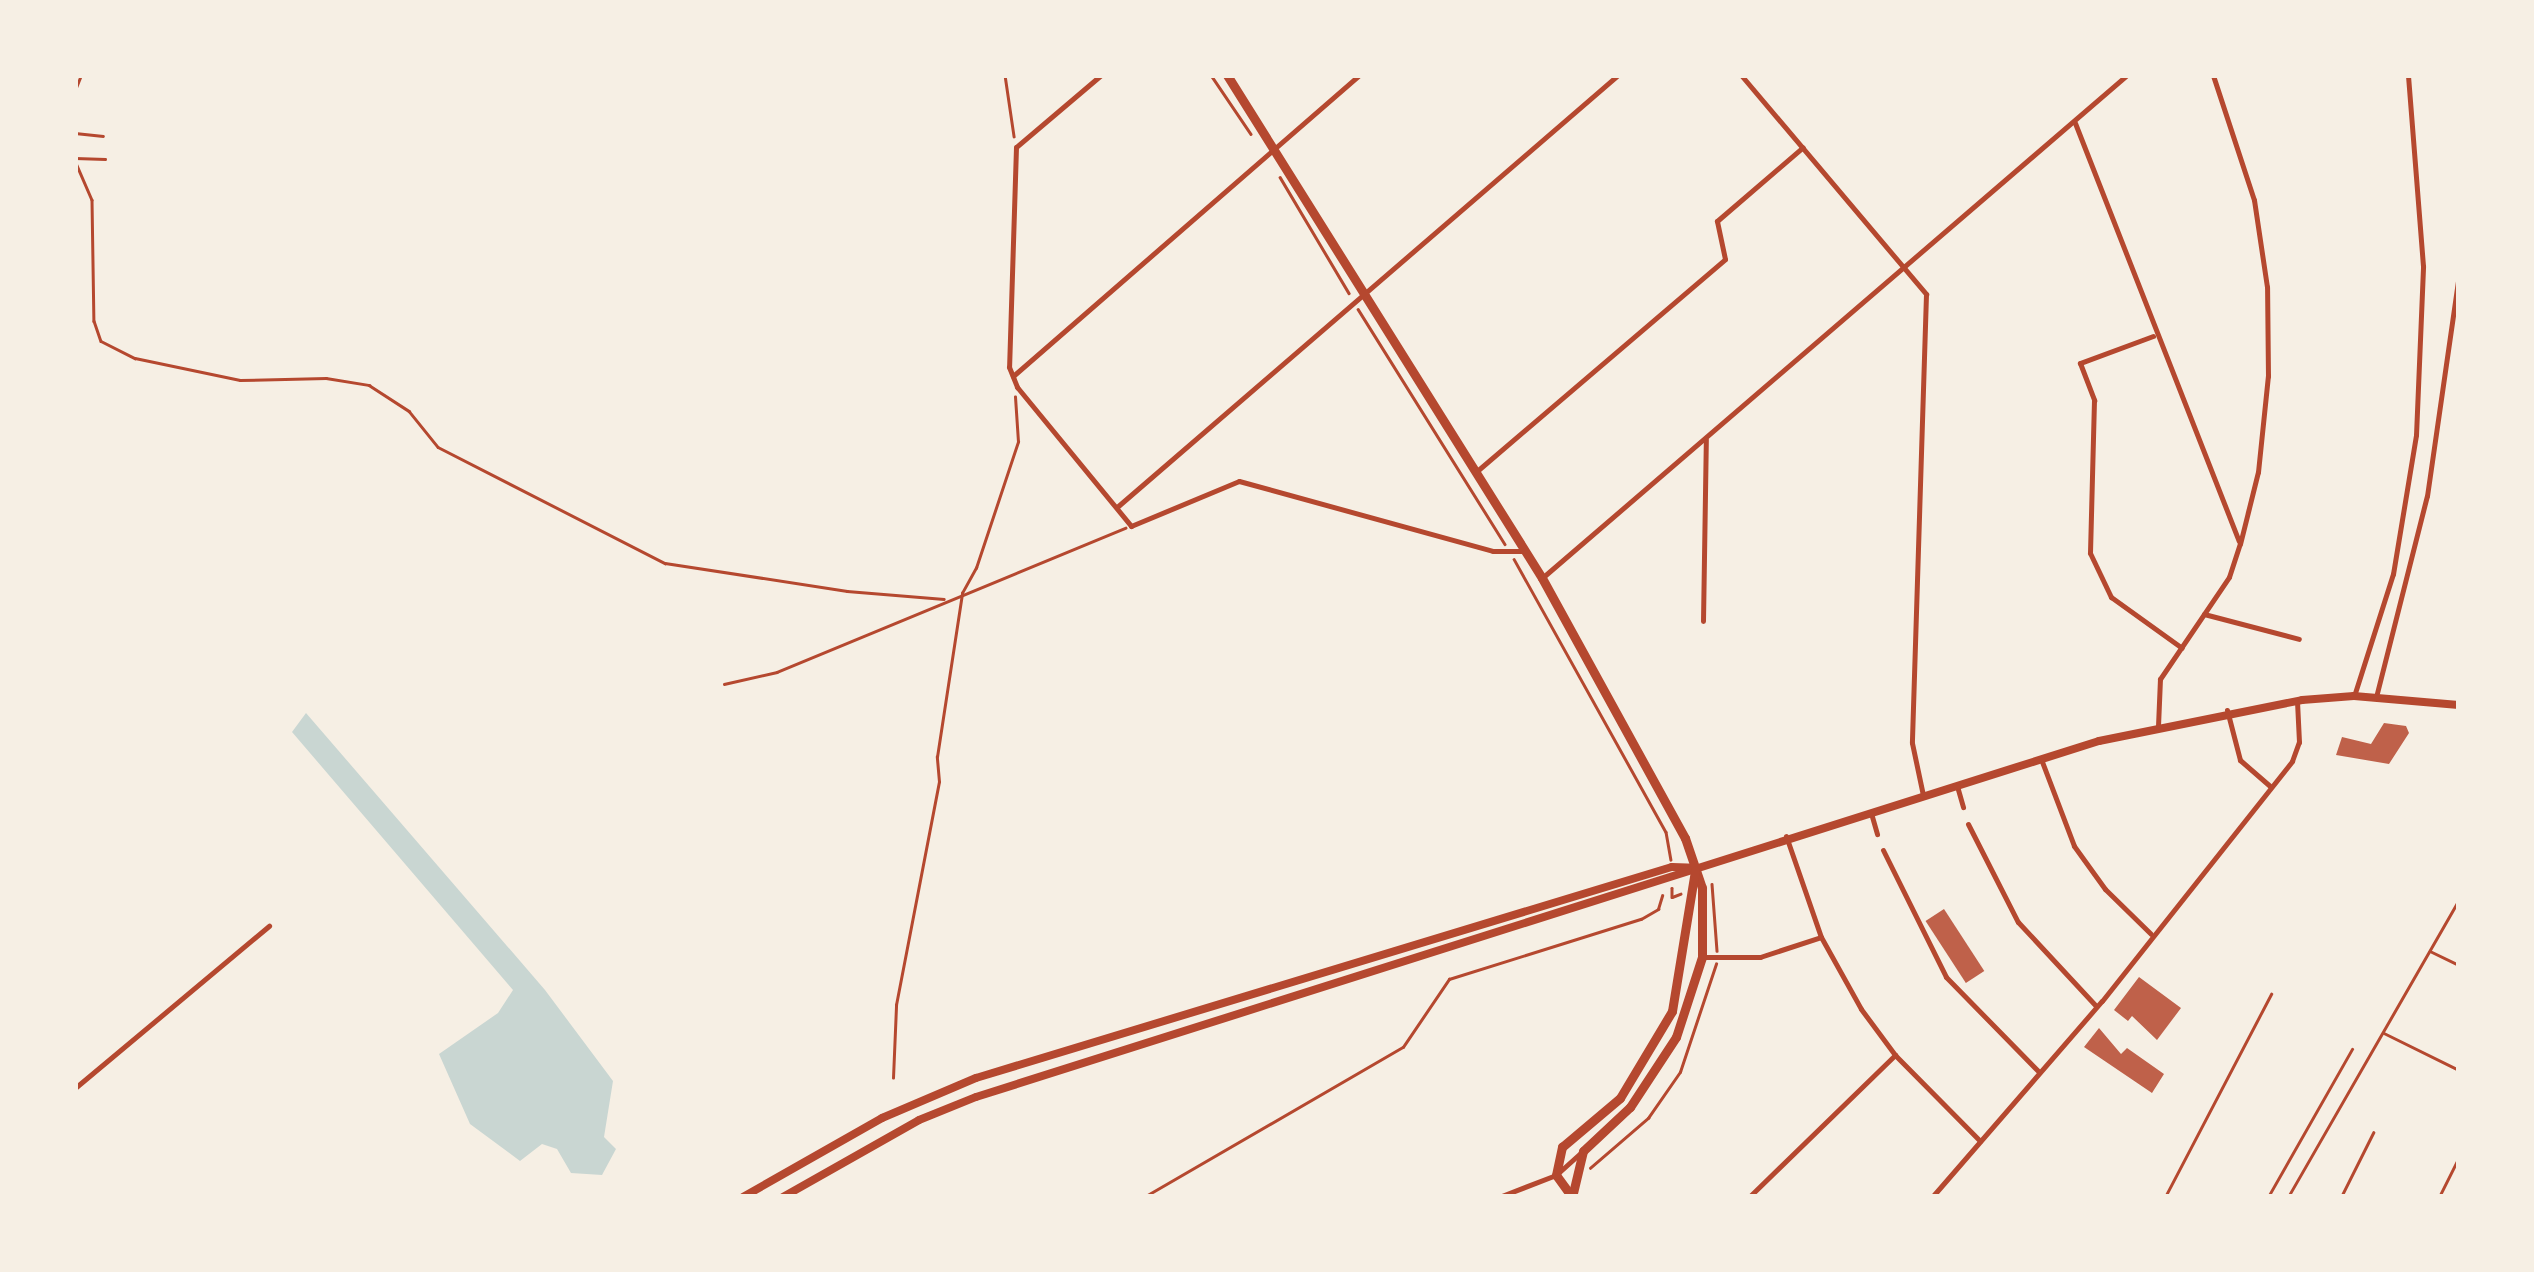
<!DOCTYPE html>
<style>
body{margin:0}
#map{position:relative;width:2534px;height:1272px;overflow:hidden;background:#f6efe4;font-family:Rubik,sans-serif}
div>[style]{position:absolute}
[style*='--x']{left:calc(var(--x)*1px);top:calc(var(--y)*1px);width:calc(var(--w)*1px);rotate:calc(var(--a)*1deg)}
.water>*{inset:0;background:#c9d6d2}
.building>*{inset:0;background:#bf614a;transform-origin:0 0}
.path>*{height:2.5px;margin:-1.25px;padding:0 1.25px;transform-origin:1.25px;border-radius:1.25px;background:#b5482f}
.service>*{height:2.5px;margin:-1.25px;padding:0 1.25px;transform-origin:1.25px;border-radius:1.25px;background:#b5482f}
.minor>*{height:5px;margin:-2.5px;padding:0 2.5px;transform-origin:2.5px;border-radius:2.5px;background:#b5482f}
.secondary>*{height:8px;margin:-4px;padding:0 4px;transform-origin:4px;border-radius:4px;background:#b5482f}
.primary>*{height:9px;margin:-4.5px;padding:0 4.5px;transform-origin:4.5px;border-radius:4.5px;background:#b5482f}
span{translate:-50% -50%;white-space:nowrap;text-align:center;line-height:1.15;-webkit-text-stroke:10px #f6efe4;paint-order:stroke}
.frame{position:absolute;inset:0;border:78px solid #f6efe4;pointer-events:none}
</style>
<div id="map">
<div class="water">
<div style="clip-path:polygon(306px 713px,545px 990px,613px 1081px,604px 1137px,616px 1149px,602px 1175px,571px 1173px,557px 1149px,542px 1144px,520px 1161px,470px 1124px,439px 1054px,498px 1013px,513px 990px,292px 732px)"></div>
</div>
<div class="building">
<div style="clip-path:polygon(2384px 723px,2406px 726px,2409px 733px,2389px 764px,2336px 755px,2342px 737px,2371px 744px)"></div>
<div style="left:1944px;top:909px;width:74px;height:22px;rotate:57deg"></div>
<div style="clip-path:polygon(2139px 977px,2181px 1008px,2157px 1040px,2132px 1016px,2128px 1021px,2114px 1010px)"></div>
<div style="clip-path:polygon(2099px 1028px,2121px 1054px,2127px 1048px,2164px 1074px,2152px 1093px,2084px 1047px)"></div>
</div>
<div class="path">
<div style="--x:1005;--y:75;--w:62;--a:81.6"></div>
<div style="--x:1211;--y:75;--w:71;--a:55.9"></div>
<div style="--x:76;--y:163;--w:40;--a:66.6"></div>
<div style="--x:92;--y:200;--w:121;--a:89.1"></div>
<div style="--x:94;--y:321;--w:21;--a:71"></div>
<div style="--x:101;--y:341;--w:38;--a:27"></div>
<div style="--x:135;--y:358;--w:107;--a:11.8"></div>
<div style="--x:240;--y:380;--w:86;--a:-1.3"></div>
<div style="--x:326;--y:378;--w:44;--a:9.2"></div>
<div style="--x:369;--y:385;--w:48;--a:33"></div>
<div style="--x:409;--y:411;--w:46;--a:51.1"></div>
<div style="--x:438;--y:447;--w:255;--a:27.1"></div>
<div style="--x:665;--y:563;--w:184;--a:8.7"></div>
<div style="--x:847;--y:591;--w:97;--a:4.7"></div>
<div style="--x:1280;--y:177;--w:135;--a:59.3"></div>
<div style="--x:1358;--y:309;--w:277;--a:58"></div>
<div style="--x:1514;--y:559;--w:312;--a:60.9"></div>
<div style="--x:1666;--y:832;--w:28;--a:80"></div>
<div style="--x:724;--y:684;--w:54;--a:-12.8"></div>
<div style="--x:777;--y:672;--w:377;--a:-22.5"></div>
<div style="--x:1712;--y:884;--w:67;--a:85.7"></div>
<div style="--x:1672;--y:888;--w:9;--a:90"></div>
<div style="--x:1672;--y:897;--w:9;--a:-21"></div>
<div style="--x:2430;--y:951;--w:32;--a:26"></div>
<div style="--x:2384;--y:1033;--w:84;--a:26.3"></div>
<div style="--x:893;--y:1078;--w:73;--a:-87.6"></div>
<div style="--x:896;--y:1005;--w:227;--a:-79.1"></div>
<div style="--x:939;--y:782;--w:25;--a:-95"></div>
<div style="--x:937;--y:757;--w:166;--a:-81.3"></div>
<div style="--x:962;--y:593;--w:29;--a:-61"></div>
<div style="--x:976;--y:568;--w:133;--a:-71.6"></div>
<div style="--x:1018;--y:442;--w:45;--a:-93.8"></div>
<div style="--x:1590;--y:1168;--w:77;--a:-40.8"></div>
<div style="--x:1648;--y:1118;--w:56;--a:-55.2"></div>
<div style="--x:1680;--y:1072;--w:114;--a:-71.6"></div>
<div style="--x:1144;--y:1197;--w:299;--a:-30.1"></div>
<div style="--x:1403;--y:1047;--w:82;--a:-55.9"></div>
<div style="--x:1449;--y:979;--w:201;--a:-17.4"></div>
<div style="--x:1641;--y:919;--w:20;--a:-30"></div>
<div style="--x:1658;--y:909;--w:14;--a:-73"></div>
<div style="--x:2165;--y:1197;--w:229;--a:-62.4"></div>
<div style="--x:2268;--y:1197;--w:170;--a:-60.4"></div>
<div style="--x:2288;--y:1197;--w:343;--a:-60.1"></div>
<div style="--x:2341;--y:1197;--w:72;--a:-63.4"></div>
<div style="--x:2439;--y:1197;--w:45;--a:-63.4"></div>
</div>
<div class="service">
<div style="--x:75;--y:90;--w:16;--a:-68"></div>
<div style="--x:75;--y:133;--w:28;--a:6"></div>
<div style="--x:75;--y:158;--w:30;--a:2"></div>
</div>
<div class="minor">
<div style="--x:1101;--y:75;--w:111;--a:139.7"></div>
<div style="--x:1016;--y:147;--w:220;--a:91.8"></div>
<div style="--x:1009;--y:367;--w:22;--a:68"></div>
<div style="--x:1017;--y:387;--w:180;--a:50.6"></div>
<div style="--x:1131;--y:526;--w:117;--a:-22.6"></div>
<div style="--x:1239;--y:481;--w:263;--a:15.4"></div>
<div style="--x:1493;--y:551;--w:32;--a:0"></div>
<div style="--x:1741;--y:75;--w:287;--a:49.8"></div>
<div style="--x:1926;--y:294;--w:449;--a:91.8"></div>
<div style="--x:1912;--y:743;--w:53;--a:78.1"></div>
<div style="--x:2075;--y:123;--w:449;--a:68.6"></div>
<div style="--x:2153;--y:336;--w:78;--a:159.7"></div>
<div style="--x:2080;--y:363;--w:40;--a:69"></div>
<div style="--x:2094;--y:400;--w:153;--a:91.5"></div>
<div style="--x:2090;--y:553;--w:49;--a:64.5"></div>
<div style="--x:2111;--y:597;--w:87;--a:35.7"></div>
<div style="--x:1013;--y:376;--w:459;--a:-41"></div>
<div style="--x:1477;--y:471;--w:326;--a:-40.5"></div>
<div style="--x:1725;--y:259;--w:39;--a:-102"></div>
<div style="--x:1717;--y:221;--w:113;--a:-40.7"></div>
<div style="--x:1117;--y:507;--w:662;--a:-40.77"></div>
<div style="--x:1542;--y:578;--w:772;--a:-40.69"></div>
<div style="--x:2204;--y:614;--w:98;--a:14.7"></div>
<div style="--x:1703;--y:621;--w:182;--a:-89.1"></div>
<div style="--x:2354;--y:696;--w:128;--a:-72.3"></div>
<div style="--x:2393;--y:574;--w:141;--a:-80.6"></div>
<div style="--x:2416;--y:435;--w:169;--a:-87.6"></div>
<div style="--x:2423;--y:266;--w:192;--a:-94.5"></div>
<div style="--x:2376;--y:697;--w:207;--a:-75.8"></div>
<div style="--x:2427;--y:496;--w:223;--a:-81.8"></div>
<div style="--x:2227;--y:710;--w:52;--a:75.4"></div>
<div style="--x:2240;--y:760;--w:40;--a:41"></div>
<div style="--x:2158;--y:726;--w:47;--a:-87.6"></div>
<div style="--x:2160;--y:679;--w:123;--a:-55.9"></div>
<div style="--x:2229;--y:577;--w:35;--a:-72"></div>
<div style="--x:2240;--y:544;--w:74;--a:-76"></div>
<div style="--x:2258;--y:472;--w:97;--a:-84.1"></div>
<div style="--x:2268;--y:376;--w:89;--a:-90.6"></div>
<div style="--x:2267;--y:287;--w:88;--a:-98.5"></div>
<div style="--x:2254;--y:200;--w:132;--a:-108.2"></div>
<div style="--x:2041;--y:759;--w:93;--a:69.2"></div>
<div style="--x:2074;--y:846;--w:53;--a:54.2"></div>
<div style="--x:2105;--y:889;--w:64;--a:44.4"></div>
<div style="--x:1957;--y:786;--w:22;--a:74"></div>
<div style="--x:1871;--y:813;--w:22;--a:74"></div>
<div style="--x:1968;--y:824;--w:110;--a:63"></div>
<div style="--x:2018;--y:922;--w:115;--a:47.1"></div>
<div style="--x:1786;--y:836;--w:107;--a:70.9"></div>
<div style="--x:1821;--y:937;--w:82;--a:60.9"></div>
<div style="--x:1861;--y:1009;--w:57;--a:53.5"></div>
<div style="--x:1895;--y:1055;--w:121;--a:45.3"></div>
<div style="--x:1883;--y:850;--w:142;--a:63.6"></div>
<div style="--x:1946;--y:977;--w:132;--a:45.6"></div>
<div style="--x:1702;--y:957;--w:58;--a:0"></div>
<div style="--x:1760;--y:957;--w:64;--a:-18.2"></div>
<div style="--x:75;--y:1088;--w:253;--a:-39.9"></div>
<div style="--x:1499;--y:1197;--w:61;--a:-21.1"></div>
<div style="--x:1556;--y:1175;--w:31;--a:-42"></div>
<div style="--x:1749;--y:1197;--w:204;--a:-44.2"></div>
<div style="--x:1932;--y:1197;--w:259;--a:-49.1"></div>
<div style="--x:2102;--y:1001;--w:306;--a:-51.6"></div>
<div style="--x:2292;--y:761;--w:20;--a:-70"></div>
<div style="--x:2299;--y:742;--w:41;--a:-92.8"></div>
</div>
<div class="secondary">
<div style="--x:743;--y:1197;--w:160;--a:-29.6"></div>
<div style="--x:882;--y:1118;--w:102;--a:-23.1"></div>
<div style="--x:976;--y:1078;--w:727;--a:-16.87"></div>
<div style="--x:1672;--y:867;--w:23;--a:2"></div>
<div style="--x:783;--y:1197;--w:156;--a:-29.5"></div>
<div style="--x:919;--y:1120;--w:61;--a:-22"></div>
<div style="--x:976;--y:1097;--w:1178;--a:-17.59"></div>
<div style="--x:2099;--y:741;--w:207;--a:-11.4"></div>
<div style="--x:2302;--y:700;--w:52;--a:-4.4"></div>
<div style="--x:2354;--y:696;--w:105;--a:4.9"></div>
</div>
<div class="primary">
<div style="--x:1227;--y:75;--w:593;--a:57.94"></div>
<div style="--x:1542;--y:578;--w:297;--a:61.2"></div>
<div style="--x:1685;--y:838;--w:53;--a:71.2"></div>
<div style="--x:1702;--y:888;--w:69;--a:90"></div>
<div style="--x:1702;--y:957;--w:84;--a:108"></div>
<div style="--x:1676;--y:1037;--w:84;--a:123.3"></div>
<div style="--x:1630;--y:1107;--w:64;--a:136.9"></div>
<div style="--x:1583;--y:1151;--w:47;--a:103.4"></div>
<div style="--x:1572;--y:1197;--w:27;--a:-126"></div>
<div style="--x:1556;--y:1175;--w:29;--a:-78"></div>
<div style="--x:1562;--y:1147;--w:76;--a:-40.2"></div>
<div style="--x:1620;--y:1098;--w:101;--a:-59.1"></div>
<div style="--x:1672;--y:1011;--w:142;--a:-80.7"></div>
</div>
<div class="frame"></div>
</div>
